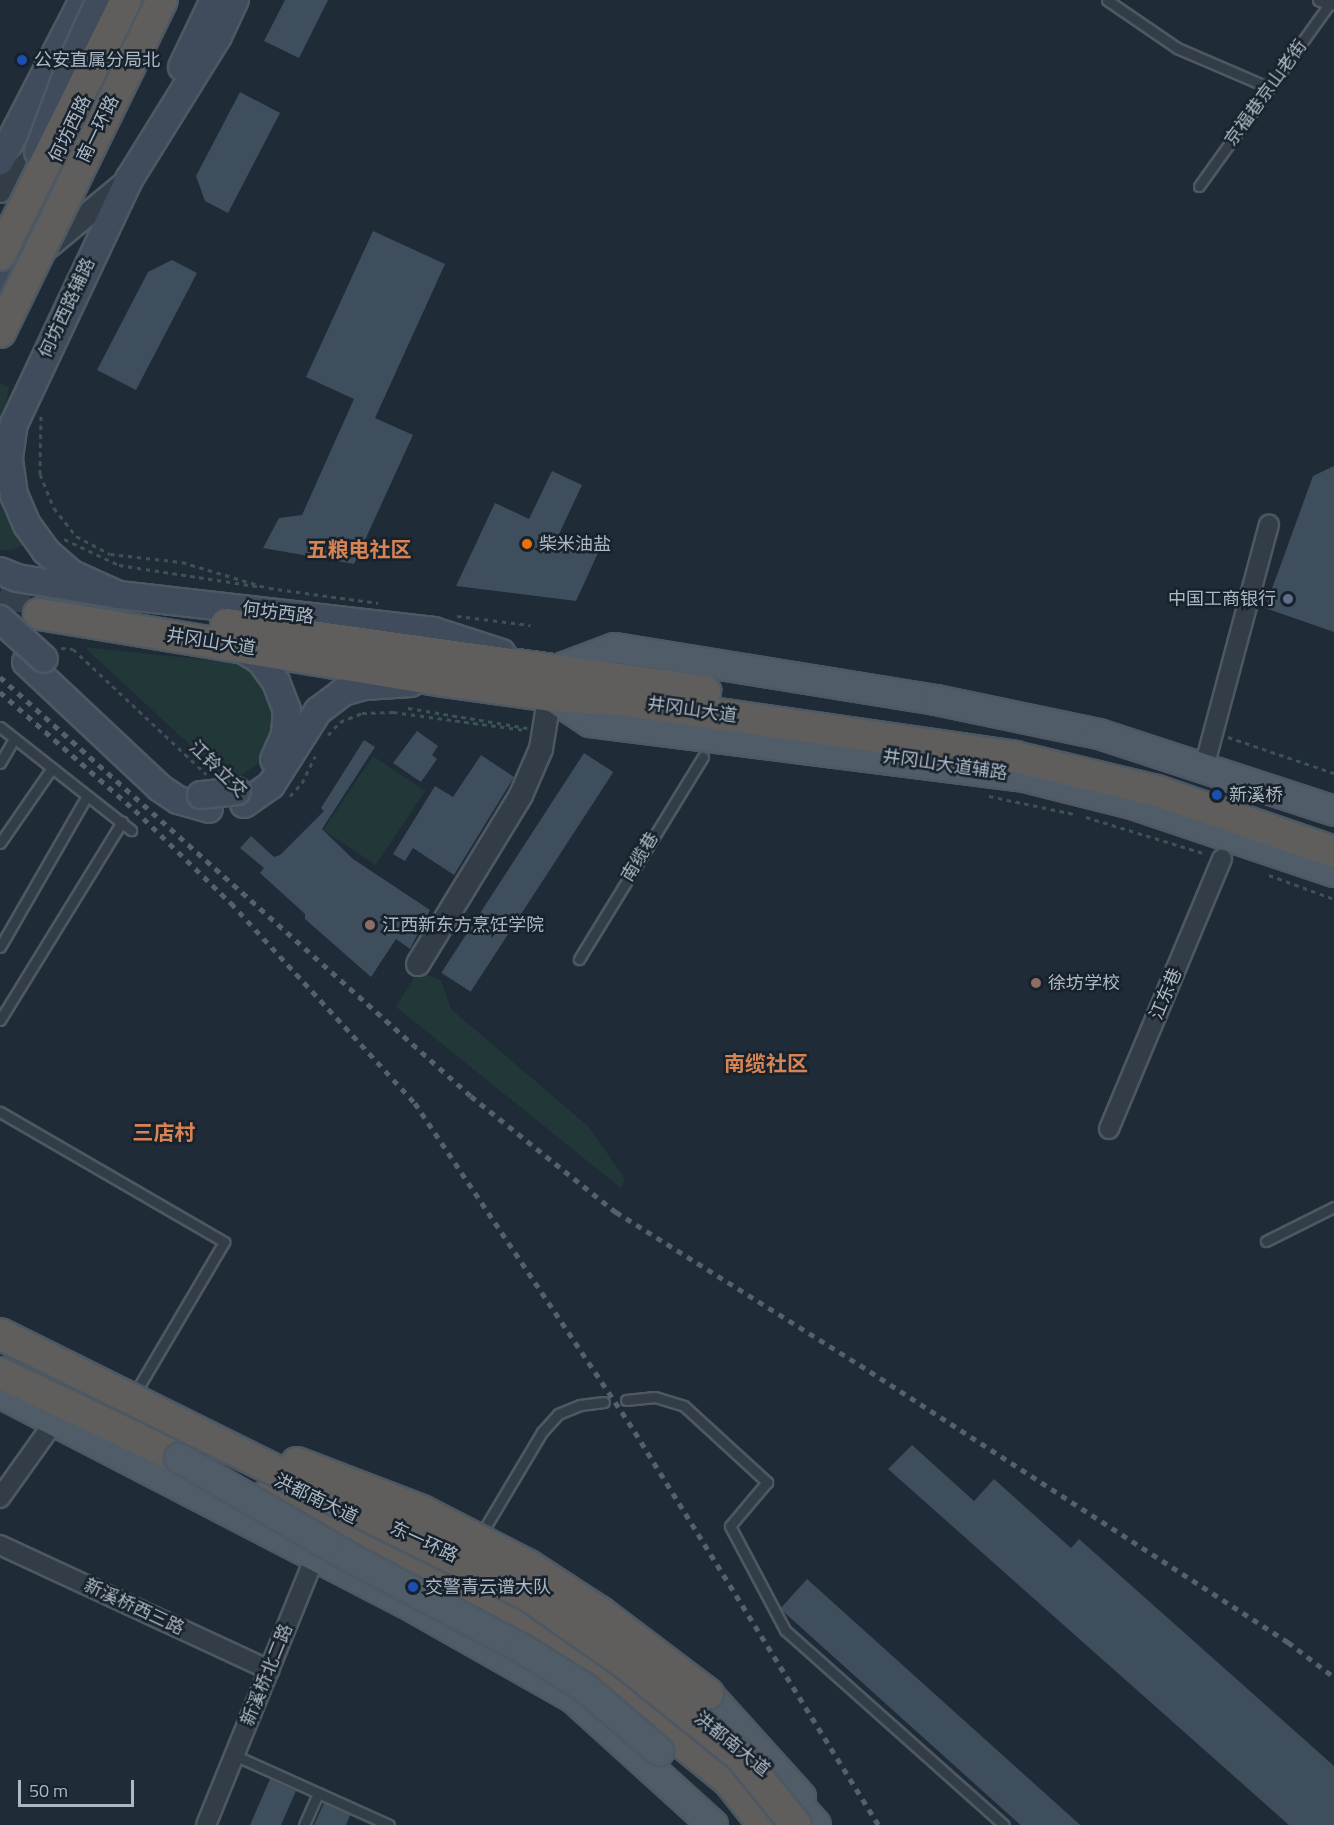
<!DOCTYPE html>
<meta charset="utf-8">
<style>
body{margin:0}
#map{position:relative;width:1334px;height:1825px;overflow:hidden;background:#1f2b37;font-family:"Titillium Web","Noto Sans SC",sans-serif}
div>[style]{position:absolute}
[style*='--x']{left:calc(var(--x)*1px);top:calc(var(--y)*1px);width:calc(var(--w)*1px);rotate:calc(var(--a)*1deg)}
.green>*{inset:0;background:#213738;transform-origin:0 0}
.building>*{inset:0;background:#3f4e5d;transform-origin:0 0}
.trunk-tunnel>*{height:30px;margin-top:-15px;transform-origin:0;background:repeating-linear-gradient(90deg,#34404c 0 30px,transparent 0 45px)}
.path>*{height:3px;margin-top:-1.5px;transform-origin:0;background:repeating-linear-gradient(90deg,#3b5353 0 4.5px,transparent 0 9px)}
.roads{filter:drop-shadow(2px 0 #4d5863) drop-shadow(-2px 0 #4d5863) drop-shadow(0 2px #4d5863) drop-shadow(0 -2px #4d5863)}
.service>*{height:9px;margin:-4.5px;padding:0 4.5px;transform-origin:4.5px;border-radius:4.5px;background:#323d48}
.minor>*{height:18px;margin:-9px;padding:0 9px;transform-origin:9px;border-radius:9px;background:#323d48}
.tertiary>*{height:22px;margin:-11px;padding:0 11px;transform-origin:11px;border-radius:11px;background:#323d48}
.secondary>*{height:26px;margin:-13px;padding:0 13px;transform-origin:13px;border-radius:13px;background:#404c5b}
.primary>*{height:28px;margin:-14px;padding:0 14px;transform-origin:14px;border-radius:14px;background:#505c68}
.trunk>*{height:30px;margin:-15px;padding:0 15px;transform-origin:15px;border-radius:15px;background:#5f5e5c}
.rail>*{height:4.5px;margin-top:-2.25px;transform-origin:0;background:repeating-linear-gradient(90deg,#54616f 0 6px,transparent 0 12px)}
.bridges{filter:drop-shadow(2px 0 #4d5863) drop-shadow(-2px 0 #4d5863) drop-shadow(0 2px #4d5863) drop-shadow(0 -2px #4d5863)}
.secondary-bridge>*{height:26px;margin:-13px;padding:0 13px;transform-origin:13px;border-radius:13px;background:#404c5b}
.primary-bridge>*{height:28px;margin:-14px;padding:0 14px;transform-origin:14px;border-radius:14px;background:#505c68}
.trunk-bridge>*{height:30px;margin:-15px;padding:0 15px;transform-origin:15px;border-radius:15px;background:#5f5e5c}
.dots>*{width:16px;height:16px;translate:-50% -50%;box-sizing:border-box;border:3px solid #18222c;border-radius:50%}
span{translate:-50% -50%;white-space:nowrap;text-align:center;line-height:1.15;-webkit-text-stroke:5px #18222c;paint-order:stroke}
.poi-label{font-size:18px;color:#acb8c5}
.left{translate:0 -50%;text-align:left}
.right{translate:-100% -50%;text-align:right}
.street-label{font-size:18px;color:#acb8c5}
.quarter-label{font-size:21px;color:#d78455;font-weight:700}
.scale{position:absolute;left:18px;top:1780px;width:116px;height:27px;box-sizing:border-box;border:3px solid #acb8c5;border-top:0;padding-left:8px;font-size:18px;line-height:21px;white-space:nowrap;color:#acb8c5;-webkit-text-stroke:4px #18222c;paint-order:stroke}
</style>
<div id="map">
<div class="green">
<div style="clip-path:polygon(0 383px,9px 387px,0 444px)"></div>
<div style="clip-path:polygon(0 484px,30px 541px,13px 550px,0 550px)"></div>
<div style="clip-path:polygon(84px 647px,236px 663px,256px 672px,264px 680px,278px 715px,268px 756px,231px 783px)"></div>
<div style="left:373px;top:756px;width:63px;height:89px;rotate:34deg"></div>
<div style="clip-path:polygon(417px 972px,441px 980px,451px 1009px,589px 1127px,625px 1179px,621px 1188px,396px 1007px)"></div>
</div>
<div class="building">
<div style="clip-path:polygon(285px 0,328px 0,299px 58px,264px 41px)"></div>
<div style="clip-path:polygon(240px 92px,280px 113px,228px 213px,205px 201px,196px 176px)"></div>
<div style="clip-path:polygon(373px 231px,445px 264px,375px 418px,413px 435px,354px 564px,263px 548px,279px 518px,302px 515px,354px 399px,306px 377px)"></div>
<div style="clip-path:polygon(172px 260px,197px 273px,136px 390px,97px 370px,148px 272px)"></div>
<div style="clip-path:polygon(1334px 466px,1334px 632px,1265px 608px,1313px 476px)"></div>
<div style="clip-path:polygon(552px 471px,582px 485px,559px 534px,598px 553px,576px 601px,456px 586px,495px 503px,529px 519px)"></div>
<div style="clip-path:polygon(417px 731px,438px 746px,432px 755px,437px 759px,421px 782px,393px 763px)"></div>
<div style="clip-path:polygon(364px 740px,375px 747px,322px 829px,353px 859px,430px 910px,410px 949px,396px 939px,371px 977px,305px 919px,305px 914px,260px 873px,264px 868px,240px 848px,251px 836px,274px 857px,280px 855px,324px 811px,321px 808px)"></div>
<div style="left:584px;top:753px;width:35px;height:262px;rotate:33deg"></div>
<div style="clip-path:polygon(481px 755px,514px 777px,454px 875px,413px 848px,405px 861px,393px 854px,435px 786px,453px 797px)"></div>
<div style="clip-path:polygon(912px 1445px,974px 1501px,994px 1479px,1071px 1548px,1079px 1539px,1334px 1766px,1334px 1825px,1289px 1825px,888px 1469px)"></div>
<div style="left:807px;top:1579px;width:370px;height:40px;rotate:42deg"></div>
<div style="clip-path:polygon(270px 1779px,296px 1791px,281px 1825px,250px 1825px)"></div>
<div style="clip-path:polygon(324px 1803px,350px 1815px,346px 1825px,314px 1825px)"></div>
</div>
<div class="trunk-tunnel">
<div style="--x:0;--y:594;--w:41;--a:8.3"></div>
</div>
<div class="path">
<div style="--x:41;--y:416;--w:58;--a:91"></div>
<div style="--x:40;--y:474;--w:37;--a:68"></div>
<div style="--x:54;--y:508;--w:36;--a:52"></div>
<div style="--x:76;--y:536;--w:38;--a:28"></div>
<div style="--x:110;--y:554;--w:72;--a:6.3"></div>
<div style="--x:182;--y:562;--w:90;--a:16.8"></div>
<div style="--x:64;--y:539;--w:61;--a:25.3"></div>
<div style="--x:119;--y:565;--w:140;--a:8.7"></div>
<div style="--x:269;--y:588;--w:110;--a:7.8"></div>
<div style="--x:457;--y:616;--w:74;--a:7"></div>
<div style="--x:61;--y:648;--w:12;--a:5"></div>
<div style="--x:73;--y:649;--w:183;--a:43.2"></div>
<div style="--x:408;--y:708;--w:121;--a:9.5"></div>
<div style="--x:328;--y:735;--w:18;--a:-47"></div>
<div style="--x:340;--y:722;--w:24;--a:-22"></div>
<div style="--x:362;--y:713;--w:31;--a:-2"></div>
<div style="--x:393;--y:712;--w:133;--a:7.8"></div>
<div style="--x:1228;--y:737;--w:112;--a:18.8"></div>
<div style="--x:290;--y:796;--w:18;--a:-47"></div>
<div style="--x:302;--y:783;--w:30;--a:-64"></div>
<div style="--x:989;--y:796;--w:87;--a:12"></div>
<div style="--x:1086;--y:817;--w:126;--a:17.1"></div>
<div style="--x:1269;--y:875;--w:69;--a:20.3"></div>
</div>
<div class="roads">
<div class="service">
<div style="--x:1107;--y:0;--w:85;--a:34.4"></div>
<div style="--x:1177;--y:48;--w:101;--a:23.3"></div>
<div style="--x:1318;--y:0;--w:13;--a:23"></div>
<div style="--x:1199;--y:186;--w:229;--a:-54.4"></div>
<div style="--x:0;--y:727;--w:167;--a:38.2"></div>
<div style="--x:0;--y:763;--w:28;--a:-60"></div>
<div style="--x:0;--y:843;--w:91;--a:-55.3"></div>
<div style="--x:0;--y:947;--w:174;--a:-60.1"></div>
<div style="--x:579;--y:959;--w:237;--a:-58.5"></div>
<div style="--x:0;--y:1020;--w:233;--a:-58.4"></div>
<div style="--x:0;--y:1112;--w:259;--a:30.1"></div>
<div style="--x:224;--y:1242;--w:178;--a:120.5"></div>
<div style="--x:1266;--y:1241;--w:76;--a:-26.6"></div>
<div style="--x:626;--y:1400;--w:29;--a:-6"></div>
<div style="--x:655;--y:1397;--w:30;--a:17"></div>
<div style="--x:684;--y:1406;--w:113;--a:42.5"></div>
<div style="--x:767;--y:1482;--w:57;--a:130.1"></div>
<div style="--x:730;--y:1526;--w:118;--a:62.1"></div>
<div style="--x:785;--y:1630;--w:293;--a:41.7"></div>
<div style="--x:480;--y:1536;--w:121;--a:-59.2"></div>
<div style="--x:542;--y:1432;--w:24;--a:-48"></div>
<div style="--x:558;--y:1414;--w:24;--a:-22"></div>
<div style="--x:580;--y:1405;--w:24;--a:-7"></div>
<div style="--x:234;--y:1755;--w:170;--a:24.3"></div>
<div style="--x:304;--y:1825;--w:35;--a:-66"></div>
</div>
<div class="minor">
<div style="--x:1204;--y:767;--w:251;--a:-75"></div>
<div style="--x:1109;--y:1129;--w:293;--a:-67.3"></div>
<div style="--x:0;--y:1498;--w:95;--a:-54.5"></div>
<div style="--x:0;--y:1545;--w:297;--a:24.9"></div>
<div style="--x:206;--y:1825;--w:298;--a:-67.9"></div>
</div>
<div class="tertiary">
<div style="--x:0;--y:191;--w:73;--a:-45.6"></div>
<div style="--x:42;--y:252;--w:114;--a:-39.7"></div>
<div style="--x:418;--y:964;--w:198;--a:-58.6"></div>
<div style="--x:521;--y:795;--w:50;--a:-66.5"></div>
<div style="--x:541;--y:749;--w:69;--a:-80.8"></div>
</div>
<div class="secondary">
<div style="--x:182;--y:67;--w:74;--a:-64.5"></div>
<div style="--x:0;--y:161;--w:181;--a:-62.7"></div>
<div style="--x:0;--y:294;--w:44;--a:-59.9"></div>
<div style="--x:0;--y:571;--w:18;--a:22"></div>
<div style="--x:17;--y:578;--w:103;--a:9.5"></div>
<div style="--x:119;--y:595;--w:317;--a:6.5"></div>
<div style="--x:434;--y:631;--w:71;--a:17.9"></div>
<div style="--x:119;--y:595;--w:51;--a:-155.9"></div>
<div style="--x:72;--y:574;--w:35;--a:-139"></div>
<div style="--x:46;--y:551;--w:32;--a:-126"></div>
<div style="--x:27;--y:525;--w:33;--a:-113"></div>
<div style="--x:14;--y:495;--w:37;--a:-98"></div>
<div style="--x:9;--y:458;--w:34;--a:-82"></div>
<div style="--x:14;--y:424;--w:272;--a:-64.8"></div>
<div style="--x:130;--y:178;--w:167;--a:-58.2"></div>
<div style="--x:218;--y:36;--w:40;--a:-65"></div>
<div style="--x:239;--y:647;--w:26;--a:32"></div>
<div style="--x:261;--y:661;--w:26;--a:54"></div>
<div style="--x:276;--y:682;--w:30;--a:69"></div>
<div style="--x:287;--y:710;--w:25;--a:95"></div>
<div style="--x:285;--y:735;--w:27;--a:114"></div>
<div style="--x:26;--y:662;--w:184;--a:43.2"></div>
<div style="--x:160;--y:788;--w:22;--a:34"></div>
<div style="--x:178;--y:800;--w:32;--a:16"></div>
<div style="--x:244;--y:804;--w:33;--a:-35"></div>
<div style="--x:271;--y:785;--w:88;--a:-57.6"></div>
<div style="--x:318;--y:711;--w:31;--a:-37"></div>
<div style="--x:343;--y:692;--w:22;--a:-16"></div>
<div style="--x:364;--y:686;--w:47;--a:-3.7"></div>
</div>
<div class="primary">
<div style="--x:553;--y:671;--w:66;--a:-20.4"></div>
<div style="--x:615;--y:648;--w:325;--a:9.2"></div>
<div style="--x:936;--y:700;--w:167;--a:11.8"></div>
<div style="--x:1099;--y:734;--w:247;--a:18.1"></div>
<div style="--x:551;--y:696;--w:47;--a:33.7"></div>
<div style="--x:590;--y:722;--w:433;--a:7.2"></div>
<div style="--x:1020;--y:776;--w:115;--a:14"></div>
<div style="--x:1132;--y:804;--w:213;--a:18.6"></div>
<div style="--x:0;--y:1393;--w:469;--a:27.4"></div>
<div style="--x:416;--y:1609;--w:180;--a:29.5"></div>
<div style="--x:573;--y:1698;--w:189;--a:42.2"></div>
<div style="--x:708;--y:1694;--w:139;--a:47.9"></div>
<div style="--x:781;--y:1786;--w:52;--a:48.1"></div>
</div>
<div class="trunk">
<div style="--x:39;--y:614;--w:410;--a:9.4"></div>
<div style="--x:443;--y:681;--w:109;--a:7.9"></div>
<div style="--x:551;--y:696;--w:70;--a:3.3"></div>
<div style="--x:621;--y:700;--w:398;--a:8.2"></div>
<div style="--x:1015;--y:757;--w:146;--a:13.5"></div>
<div style="--x:1157;--y:791;--w:187;--a:19"></div>
<div style="--x:226;--y:624;--w:484;--a:8"></div>
<div style="--x:0;--y:1373;--w:224;--a:25.4"></div>
<div style="--x:265;--y:1497;--w:280;--a:26"></div>
<div style="--x:517;--y:1620;--w:119;--a:34.8"></div>
<div style="--x:615;--y:1688;--w:147;--a:39.2"></div>
<div style="--x:729;--y:1781;--w:56;--a:51.5"></div>
</div>
</div>
<div class="rail">
<div style="--x:0;--y:677;--w:630;--a:41.66"></div>
<div style="--x:471;--y:1096;--w:186;--a:38.7"></div>
<div style="--x:616;--y:1212;--w:288;--a:32.1"></div>
<div style="--x:860;--y:1365;--w:510;--a:32.91"></div>
<div style="--x:1288;--y:1642;--w:58;--a:37.3"></div>
<div style="--x:0;--y:692;--w:179;--a:41.2"></div>
<div style="--x:135;--y:810;--w:134;--a:44.1"></div>
<div style="--x:231;--y:903;--w:272;--a:47.4"></div>
<div style="--x:415;--y:1103;--w:396;--a:56.2"></div>
<div style="--x:635;--y:1432;--w:463;--a:58.2"></div>
</div>
<div class="bridges">
<div class="secondary-bridge">
<div style="--x:38;--y:152;--w:92;--a:-69.6"></div>
<div style="--x:70;--y:66;--w:72;--a:-65.6"></div>
<div style="--x:0;--y:619;--w:59;--a:42.3"></div>
<div style="--x:201;--y:795;--w:36;--a:-6"></div>
</div>
<div class="primary-bridge">
<div style="--x:179;--y:1458;--w:197;--a:30.2"></div>
<div style="--x:349;--y:1557;--w:197;--a:27.9"></div>
<div style="--x:523;--y:1649;--w:72;--a:31.9"></div>
<div style="--x:584;--y:1687;--w:99;--a:40.5"></div>
</div>
<div class="trunk-bridge">
<div style="--x:0;--y:255;--w:284;--a:-63.7"></div>
<div style="--x:0;--y:332;--w:369;--a:-64"></div>
<div style="--x:0;--y:1334;--w:588;--a:26.35"></div>
<div style="--x:527;--y:1595;--w:121;--a:34.9"></div>
<div style="--x:626;--y:1664;--w:148;--a:39"></div>
<div style="--x:741;--y:1757;--w:87;--a:51"></div>
<div style="--x:297;--y:1463;--w:134;--a:21"></div>
<div style="--x:422;--y:1511;--w:120;--a:27.2"></div>
<div style="--x:529;--y:1566;--w:86;--a:33.1"></div>
<div style="--x:601;--y:1613;--w:134;--a:37.1"></div>
</div>
</div>
<div class="dots">
<div style="left:22px;top:60px;background:#1a4fb4"></div>
<div style="left:527px;top:544px;background:#e8710a"></div>
<div style="left:1288px;top:599px;background:#5c6f8a"></div>
<div style="left:1217px;top:795px;background:#1a4fb4"></div>
<div style="left:370px;top:925px;background:#8d6e63"></div>
<div style="left:1036px;top:983px;background:#8d6e63"></div>
<div style="left:413px;top:1587px;background:#1a4fb4"></div>
</div>
<div class="poi-label">
<span class="left" style="left:34px;top:60px">公安直属分局北</span>
<span class="left" style="left:539px;top:544px">柴米油盐</span>
<span class="right" style="left:1276px;top:599px">中国工商银行</span>
<span class="left" style="left:1229px;top:795px">新溪桥</span>
<span class="left" style="left:382px;top:925px">江西新东方烹饪学院</span>
<span class="left" style="left:1048px;top:983px">徐坊学校</span>
<span class="left" style="left:425px;top:1587px">交警青云谱大队</span>
</div>
<div class="street-label">
<span style="left:1266px;top:93px;rotate:-54deg">京福巷京山老街</span>
<span style="left:70px;top:129px;rotate:-64deg">何坊西路</span>
<span style="left:98px;top:129px;rotate:-64deg">南一环路</span>
<span style="left:67px;top:308px;rotate:-65deg">何坊西路辅路</span>
<span style="left:278px;top:613px;rotate:7deg">何坊西路</span>
<span style="left:211px;top:642px;rotate:9deg">井冈山大道</span>
<span style="left:692px;top:710px;rotate:8deg">井冈山大道</span>
<span style="left:945px;top:765px;rotate:8deg">井冈山大道辅路</span>
<span style="left:218px;top:769px;rotate:44deg">江铃立交</span>
<span style="left:640px;top:857px;rotate:-59deg">南缆巷</span>
<span style="left:1166px;top:994px;rotate:-67deg">江东巷</span>
<span style="left:316px;top:1499px;rotate:26deg">洪都南大道</span>
<span style="left:424px;top:1542px;rotate:25deg">东一环路</span>
<span style="left:134px;top:1607px;rotate:25deg">新溪桥西三路</span>
<span style="left:267px;top:1675px;rotate:-68deg">新溪桥北二路</span>
<span style="left:732px;top:1744px;rotate:39deg">洪都南大道</span>
</div>
<div class="quarter-label">
<span style="left:359px;top:549px">五粮电社区</span>
<span style="left:766px;top:1063px">南缆社区</span>
<span style="left:164px;top:1132px">三店村</span>
</div>
<div class="scale">50 m</div>
</div>
